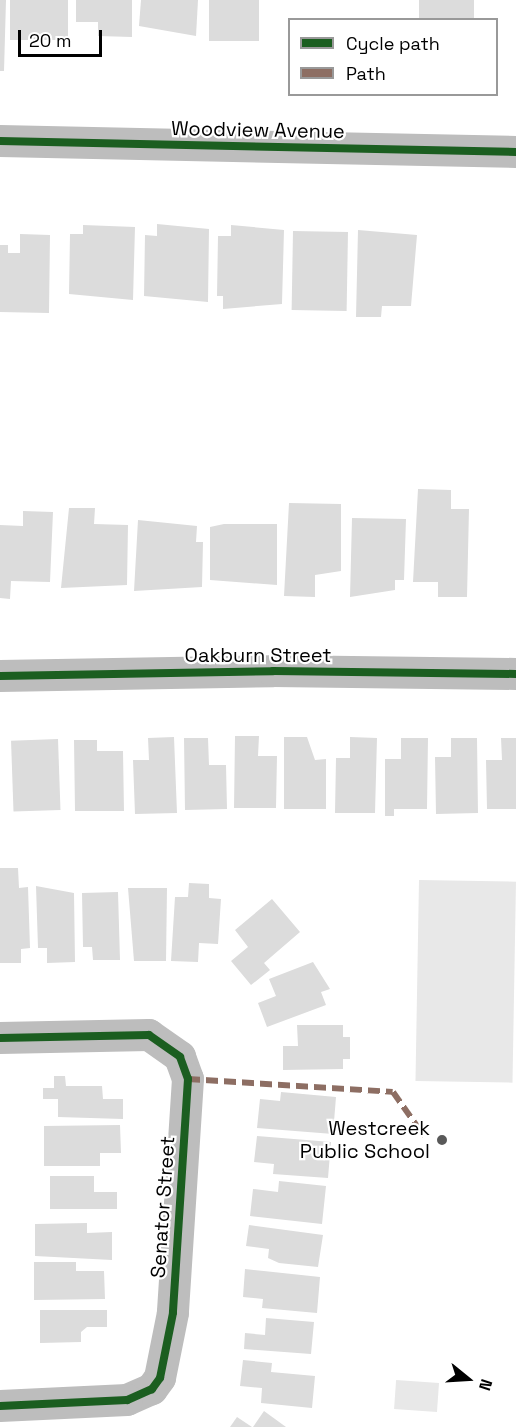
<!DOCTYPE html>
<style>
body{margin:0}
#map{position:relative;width:516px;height:1427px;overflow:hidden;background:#fff;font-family:"Space Grotesk",sans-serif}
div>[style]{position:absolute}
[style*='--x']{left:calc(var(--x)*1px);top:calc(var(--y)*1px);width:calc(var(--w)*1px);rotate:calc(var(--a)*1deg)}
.green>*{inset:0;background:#e8e8e8;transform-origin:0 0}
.building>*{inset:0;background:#dcdcdc;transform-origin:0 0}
.minor>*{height:32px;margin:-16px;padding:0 16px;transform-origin:16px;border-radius:16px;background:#bdbdbd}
.quiet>*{height:6px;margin-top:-3px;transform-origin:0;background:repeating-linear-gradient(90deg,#8d6e63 0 12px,transparent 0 18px)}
.cycleway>*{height:8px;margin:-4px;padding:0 4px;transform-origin:4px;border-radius:4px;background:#1b5e20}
.dots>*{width:16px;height:16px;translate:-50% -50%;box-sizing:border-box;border:3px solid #fff;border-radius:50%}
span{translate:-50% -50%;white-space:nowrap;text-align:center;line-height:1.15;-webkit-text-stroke:4.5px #fff;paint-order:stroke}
.street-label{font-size:20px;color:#000}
.poi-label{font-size:20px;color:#000}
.right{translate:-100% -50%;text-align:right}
.legend{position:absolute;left:288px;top:18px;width:210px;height:78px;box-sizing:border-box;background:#fff;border:2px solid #999;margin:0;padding:8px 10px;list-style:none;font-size:18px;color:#000}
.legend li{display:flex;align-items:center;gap:12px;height:30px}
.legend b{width:30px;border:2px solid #999}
.north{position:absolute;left:438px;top:1349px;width:60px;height:60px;-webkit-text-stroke:4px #fff;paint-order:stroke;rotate:108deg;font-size:16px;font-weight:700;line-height:24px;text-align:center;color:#000}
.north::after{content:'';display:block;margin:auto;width:21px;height:27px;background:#000;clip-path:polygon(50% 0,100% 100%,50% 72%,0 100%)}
.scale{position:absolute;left:18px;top:30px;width:84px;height:27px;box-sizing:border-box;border:3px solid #000;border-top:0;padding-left:8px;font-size:18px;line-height:21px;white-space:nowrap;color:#000;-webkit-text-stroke:4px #fff;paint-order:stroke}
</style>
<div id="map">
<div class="green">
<div style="left:419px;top:880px;width:97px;height:201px;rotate:1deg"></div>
<div style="left:439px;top:1383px;width:29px;height:43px;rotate:94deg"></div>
</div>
<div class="building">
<div style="clip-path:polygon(0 0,6px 0,4px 71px,0 71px)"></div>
<div style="left:10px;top:0;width:58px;height:40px"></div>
<div style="clip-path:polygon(76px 0,132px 0,132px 37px,98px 36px,98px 22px,76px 22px)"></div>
<div style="clip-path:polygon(141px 0,198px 0,196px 36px,139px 26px)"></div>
<div style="left:209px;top:0;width:50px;height:41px"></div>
<div style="left:419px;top:0;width:55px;height:20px"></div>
<div style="clip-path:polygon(157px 224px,209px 229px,208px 302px,144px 296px,145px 235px,157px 236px)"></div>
<div style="clip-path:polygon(83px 225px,135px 227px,133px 300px,69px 294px,70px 234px,83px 234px)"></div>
<div style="clip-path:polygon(231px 225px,284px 230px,282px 304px,223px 309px,223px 296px,217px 296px,218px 236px,231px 236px)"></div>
<div style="clip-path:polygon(358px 230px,417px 235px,411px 306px,382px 306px,381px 317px,356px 317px)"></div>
<div style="left:293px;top:231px;width:55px;height:79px;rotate:1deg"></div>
<div style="clip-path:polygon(20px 234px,50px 235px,49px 313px,0 312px,0 245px,8px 245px,8px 253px,20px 253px)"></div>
<div style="clip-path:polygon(418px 489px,451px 490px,451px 509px,469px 509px,467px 597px,438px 597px,438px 582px,413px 582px)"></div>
<div style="clip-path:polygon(289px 503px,341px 504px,341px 571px,315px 575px,315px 597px,284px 596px)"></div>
<div style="clip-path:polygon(69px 508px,95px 508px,94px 524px,128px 525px,127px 585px,61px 588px)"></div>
<div style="clip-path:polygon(23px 511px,53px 512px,50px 582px,11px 581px,10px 599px,0 598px,0 525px,23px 526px)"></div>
<div style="clip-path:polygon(352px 518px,406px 519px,404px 580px,395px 580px,395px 590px,350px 597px)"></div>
<div style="clip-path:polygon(138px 520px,197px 526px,196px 542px,203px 542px,202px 587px,134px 591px)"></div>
<div style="clip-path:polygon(224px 524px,277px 524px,277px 585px,210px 580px,210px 527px)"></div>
<div style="clip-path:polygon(235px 736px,259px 736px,258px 756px,277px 756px,276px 808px,234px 808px)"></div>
<div style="clip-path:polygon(174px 737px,177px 813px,135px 814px,133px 760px,149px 760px,148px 738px)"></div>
<div style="clip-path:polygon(284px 737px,307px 737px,315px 760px,326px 759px,326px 809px,284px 809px)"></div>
<div style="clip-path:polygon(350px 737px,377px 738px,375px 813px,335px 813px,336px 758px,350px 758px)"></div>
<div style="clip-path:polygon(184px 738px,208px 738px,209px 765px,226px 765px,227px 809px,185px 810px)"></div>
<div style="clip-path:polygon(401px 738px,428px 738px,427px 809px,394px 809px,394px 816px,385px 816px,385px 759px,401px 759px)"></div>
<div style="clip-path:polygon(451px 738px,477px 738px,478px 813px,436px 814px,435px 757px,451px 757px)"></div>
<div style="clip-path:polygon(501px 738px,516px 738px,516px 809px,487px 809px,486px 760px,502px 760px)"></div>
<div style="left:58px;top:739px;width:71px;height:47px;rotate:88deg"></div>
<div style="clip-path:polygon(74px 740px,97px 740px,97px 751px,123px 751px,124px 811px,75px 811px)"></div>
<div style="clip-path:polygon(0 868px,18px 868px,19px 888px,28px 887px,30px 948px,21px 949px,21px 963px,0 963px)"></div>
<div style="clip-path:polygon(189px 883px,209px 884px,209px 898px,221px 899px,218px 944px,199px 943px,198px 962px,171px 961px,175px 897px,188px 897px)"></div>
<div style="clip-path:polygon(36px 886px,74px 893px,75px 962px,47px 963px,47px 948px,38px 948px)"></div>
<div style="clip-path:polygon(128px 888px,167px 888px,166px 961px,134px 961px)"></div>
<div style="clip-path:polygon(118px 892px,120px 960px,93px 960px,92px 947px,83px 947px,82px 893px)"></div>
<div style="clip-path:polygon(272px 899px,300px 932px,264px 963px,270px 970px,251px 985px,231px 961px,248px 947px,235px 930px)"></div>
<div style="clip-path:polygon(313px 962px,330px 989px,321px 992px,326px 1005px,267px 1027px,258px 1003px,276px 996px,269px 979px)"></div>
<div style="clip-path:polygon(297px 1025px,343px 1025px,343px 1037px,350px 1037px,350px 1059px,343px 1059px,343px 1069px,283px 1070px,283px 1046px,298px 1046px)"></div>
<div style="clip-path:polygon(54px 1076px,65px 1076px,66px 1086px,102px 1086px,103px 1099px,123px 1099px,123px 1119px,58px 1117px,58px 1099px,43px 1099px,43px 1088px,54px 1088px)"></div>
<div style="clip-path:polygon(281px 1092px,336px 1097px,333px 1134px,257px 1128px,260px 1099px,280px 1101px)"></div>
<div style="clip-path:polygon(120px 1125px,121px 1153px,100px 1153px,100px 1166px,44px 1166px,44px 1126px)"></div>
<div style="clip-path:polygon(257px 1136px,331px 1142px,328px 1178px,273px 1174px,274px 1164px,254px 1162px)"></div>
<div style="clip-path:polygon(50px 1176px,94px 1176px,94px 1192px,117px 1192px,117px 1209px,50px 1209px)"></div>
<div style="clip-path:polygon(279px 1181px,326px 1186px,322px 1224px,250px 1216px,253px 1189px,278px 1192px)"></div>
<div style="clip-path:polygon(87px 1223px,87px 1233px,112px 1232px,112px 1260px,35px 1256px,35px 1224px)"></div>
<div style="clip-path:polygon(249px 1225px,323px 1235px,318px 1267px,279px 1263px,268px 1258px,269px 1249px,246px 1246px)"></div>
<div style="clip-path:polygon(34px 1262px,76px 1262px,76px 1271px,104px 1271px,105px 1299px,34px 1300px)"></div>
<div style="clip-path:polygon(245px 1269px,320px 1277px,317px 1313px,262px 1308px,263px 1299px,243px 1297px)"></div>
<div style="clip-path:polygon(40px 1310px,107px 1310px,107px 1327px,87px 1327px,81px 1332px,81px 1342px,40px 1343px)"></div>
<div style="clip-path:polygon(266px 1318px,314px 1322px,311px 1354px,244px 1349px,245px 1333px,265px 1335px)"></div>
<div style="clip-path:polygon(243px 1360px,272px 1363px,271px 1372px,315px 1376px,312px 1408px,261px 1403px,262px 1388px,240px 1386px)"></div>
<div style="clip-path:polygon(264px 1411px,286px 1427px,253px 1427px)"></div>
<div style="clip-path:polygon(237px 1417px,252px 1427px,230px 1427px)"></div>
</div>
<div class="minor">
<div style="--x:0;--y:141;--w:516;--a:1.22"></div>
<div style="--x:0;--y:676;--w:273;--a:-1"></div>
<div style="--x:273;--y:671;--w:243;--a:0.7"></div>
<div style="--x:0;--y:1038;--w:149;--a:-1.2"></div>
<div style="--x:149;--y:1035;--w:38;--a:35"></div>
<div style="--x:180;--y:1057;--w:23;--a:70"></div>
<div style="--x:188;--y:1079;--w:234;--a:93.7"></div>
<div style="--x:173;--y:1313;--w:66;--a:101.3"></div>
<div style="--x:160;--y:1378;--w:14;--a:126"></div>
<div style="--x:152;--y:1389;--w:27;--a:156"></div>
<div style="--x:127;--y:1400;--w:127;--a:177.3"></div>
</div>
<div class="quiet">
<div style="--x:188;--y:1079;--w:205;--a:3.6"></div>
<div style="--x:393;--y:1092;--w:54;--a:54.8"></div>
</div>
<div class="cycleway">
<div style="--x:0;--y:141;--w:516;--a:1.22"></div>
<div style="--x:0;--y:676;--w:273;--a:-1"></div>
<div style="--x:273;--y:671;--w:243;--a:0.7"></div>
<div style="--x:0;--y:1038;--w:149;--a:-1.2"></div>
<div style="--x:149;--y:1035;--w:38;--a:35"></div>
<div style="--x:180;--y:1057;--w:23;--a:70"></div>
<div style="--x:188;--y:1079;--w:234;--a:93.7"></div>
<div style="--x:173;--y:1313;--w:66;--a:101.3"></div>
<div style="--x:160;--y:1378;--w:14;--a:126"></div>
<div style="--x:152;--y:1389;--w:27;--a:156"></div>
<div style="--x:127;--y:1400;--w:127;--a:177.3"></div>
</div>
<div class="dots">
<div style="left:442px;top:1140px;background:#595959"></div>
</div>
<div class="street-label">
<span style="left:258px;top:130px;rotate:1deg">Woodview Avenue</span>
<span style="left:258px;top:655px">Oakburn Street</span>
<span style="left:163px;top:1207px;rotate:-86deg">Senator Street</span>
</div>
<div class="poi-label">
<span class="right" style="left:430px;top:1140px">Westcreek<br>Public School</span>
</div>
<ul class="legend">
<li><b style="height:8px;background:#1b5e20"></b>Cycle path</li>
<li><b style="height:8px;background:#8d6e63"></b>Path</li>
</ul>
<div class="north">N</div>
<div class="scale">20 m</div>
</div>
